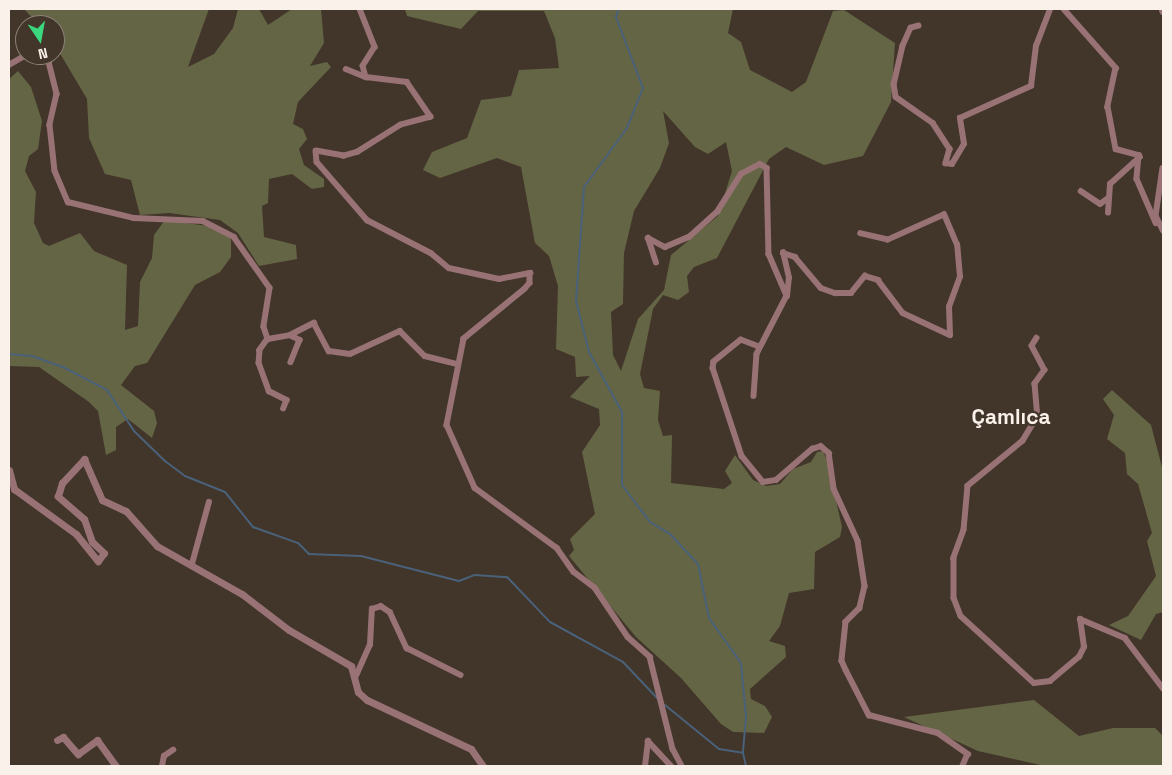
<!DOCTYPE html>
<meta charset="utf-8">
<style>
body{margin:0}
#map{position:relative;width:1172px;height:775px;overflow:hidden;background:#42352a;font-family:"Space Grotesk",sans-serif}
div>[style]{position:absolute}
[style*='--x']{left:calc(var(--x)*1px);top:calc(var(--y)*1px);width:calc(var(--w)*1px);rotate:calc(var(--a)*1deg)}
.forest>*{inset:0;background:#646544}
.stream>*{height:2px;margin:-1px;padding:0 1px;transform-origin:1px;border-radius:1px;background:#4a617a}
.minor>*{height:5.5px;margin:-2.75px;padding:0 2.75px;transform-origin:2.75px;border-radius:2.75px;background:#987275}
.tertiary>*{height:7px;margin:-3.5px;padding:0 3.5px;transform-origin:3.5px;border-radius:3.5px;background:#987275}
span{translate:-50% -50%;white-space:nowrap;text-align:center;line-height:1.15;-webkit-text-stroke:4.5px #42352a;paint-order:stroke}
.district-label{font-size:21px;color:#faf1ea;font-weight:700}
.frame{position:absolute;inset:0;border:10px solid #faf1ea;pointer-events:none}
.north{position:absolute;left:15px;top:15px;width:50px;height:50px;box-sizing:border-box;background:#42352a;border:1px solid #8c8077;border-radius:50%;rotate:168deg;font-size:14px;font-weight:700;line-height:20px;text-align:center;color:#faf1ea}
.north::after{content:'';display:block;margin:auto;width:18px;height:22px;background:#3bd77f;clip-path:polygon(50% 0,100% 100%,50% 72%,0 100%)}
</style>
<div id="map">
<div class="forest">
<div style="clip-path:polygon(24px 9px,209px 9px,188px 67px,214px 54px,233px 28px,238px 9px,259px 9px,268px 25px,292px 9px,321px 9px,324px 43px,310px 66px,327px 62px,331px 67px,298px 102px,293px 124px,303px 129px,307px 139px,299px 149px,304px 165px,324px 179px,324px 187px,312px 189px,292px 174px,269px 179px,268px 203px,262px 206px,264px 237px,296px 245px,297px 259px,259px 266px,238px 233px,220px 220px,169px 213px,140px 215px,131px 180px,105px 174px,89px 138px,87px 99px,55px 45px,55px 25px,39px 25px)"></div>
<div style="clip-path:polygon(evenodd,405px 9px,733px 9px,728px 33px,741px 42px,750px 70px,792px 92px,806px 82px,833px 11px,844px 10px,895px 43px,891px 102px,863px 156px,824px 165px,786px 147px,769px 159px,717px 258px,694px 267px,687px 276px,689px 292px,678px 300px,663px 295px,653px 309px,640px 374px,644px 388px,660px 391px,658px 420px,663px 436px,672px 435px,671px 483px,724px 489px,732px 483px,725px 471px,735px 455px,753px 480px,766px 486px,780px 484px,793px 469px,811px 462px,817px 452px,823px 451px,827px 460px,842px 527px,840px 537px,815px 552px,814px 589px,789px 593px,780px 626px,769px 641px,785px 646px,786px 657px,750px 689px,751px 699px,765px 706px,772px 717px,764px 733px,733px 732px,721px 724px,681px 678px,636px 637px,569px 556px,574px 550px,570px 539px,595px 514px,582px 452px,600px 425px,599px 409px,570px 397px,590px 376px,576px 377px,575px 357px,556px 349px,558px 286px,549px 256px,535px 243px,521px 167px,497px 158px,440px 178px,423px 170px,432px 152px,467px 138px,481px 100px,511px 96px,519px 70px,559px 68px,555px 38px,544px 11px,478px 11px,461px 29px,407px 16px,405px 9px,663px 111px,695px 147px,708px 154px,726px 142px,732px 171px,718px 216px,671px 255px,664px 290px,638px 319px,621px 371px,613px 355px,611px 312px,623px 304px,624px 253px,634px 211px,660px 168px,669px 143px,663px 111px)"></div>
<div style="clip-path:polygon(18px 71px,31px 87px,42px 121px,38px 149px,29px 156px,25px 171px,36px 192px,34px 223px,43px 243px,49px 246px,80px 233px,94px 251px,127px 265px,125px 330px,138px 326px,140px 282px,152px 258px,154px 235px,165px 220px,215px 227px,231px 239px,231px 257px,220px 272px,195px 285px,147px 363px,135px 366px,121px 385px,154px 411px,157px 423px,152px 438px,128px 419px,116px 427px,116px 450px,106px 455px,98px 411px,89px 402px,39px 367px,9px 366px,9px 79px)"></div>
<div style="clip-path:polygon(1112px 390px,1151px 425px,1163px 471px,1163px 612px,1156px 614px,1141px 640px,1109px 625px,1128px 616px,1156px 576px,1147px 541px,1152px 533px,1138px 484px,1127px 474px,1125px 453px,1107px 439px,1114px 415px,1103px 399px)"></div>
<div style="clip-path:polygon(1034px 700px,1079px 736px,1113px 728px,1155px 728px,1163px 736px,1163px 766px,1045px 766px,978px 751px,904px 717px)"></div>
</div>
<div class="stream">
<div style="--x:619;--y:9;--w:9;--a:111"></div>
<div style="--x:616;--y:17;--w:76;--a:69.2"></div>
<div style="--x:643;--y:88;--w:43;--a:111.8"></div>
<div style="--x:627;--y:128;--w:73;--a:126.1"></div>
<div style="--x:584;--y:187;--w:114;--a:94"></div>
<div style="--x:576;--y:301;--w:53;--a:75.7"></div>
<div style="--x:589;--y:352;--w:68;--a:61.2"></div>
<div style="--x:622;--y:412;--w:73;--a:90"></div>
<div style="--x:622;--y:485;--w:46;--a:52.9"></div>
<div style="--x:650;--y:522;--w:23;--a:31"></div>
<div style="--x:670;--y:534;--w:41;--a:47"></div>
<div style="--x:698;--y:564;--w:55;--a:78.5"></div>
<div style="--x:709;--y:618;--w:55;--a:54.6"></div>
<div style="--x:741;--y:663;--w:54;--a:84.7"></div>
<div style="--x:746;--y:717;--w:36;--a:95"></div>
<div style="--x:9;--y:354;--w:23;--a:5"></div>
<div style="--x:32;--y:356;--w:33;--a:20"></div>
<div style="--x:63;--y:367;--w:50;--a:27.6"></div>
<div style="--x:107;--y:390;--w:49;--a:56.6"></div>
<div style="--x:134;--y:431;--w:43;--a:44.1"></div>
<div style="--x:165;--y:461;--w:25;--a:37"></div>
<div style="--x:185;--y:476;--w:43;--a:21.8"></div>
<div style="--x:225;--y:492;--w:45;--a:51.3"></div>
<div style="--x:253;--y:527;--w:48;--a:19.6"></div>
<div style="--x:298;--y:543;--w:16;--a:45"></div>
<div style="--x:309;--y:554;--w:52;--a:2.2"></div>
<div style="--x:361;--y:556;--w:101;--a:14.3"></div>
<div style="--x:459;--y:581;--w:17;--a:-21"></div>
<div style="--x:475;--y:575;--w:32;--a:4"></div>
<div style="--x:507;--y:577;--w:62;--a:46.3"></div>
<div style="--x:550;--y:622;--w:83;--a:28.7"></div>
<div style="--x:623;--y:662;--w:51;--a:46.6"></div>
<div style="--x:665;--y:705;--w:70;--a:39.2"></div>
<div style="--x:719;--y:749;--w:24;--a:9"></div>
<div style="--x:743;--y:753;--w:13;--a:77"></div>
</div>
<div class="minor">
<div style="--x:360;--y:9;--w:41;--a:68.5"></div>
<div style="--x:375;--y:47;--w:22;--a:122"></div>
<div style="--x:363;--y:66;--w:11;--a:75"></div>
<div style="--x:366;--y:77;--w:41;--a:7"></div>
<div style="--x:407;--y:82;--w:42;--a:55.6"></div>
<div style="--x:431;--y:117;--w:31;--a:165"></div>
<div style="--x:401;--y:125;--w:51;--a:147.9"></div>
<div style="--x:358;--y:152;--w:15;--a:164"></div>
<div style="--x:344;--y:156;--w:28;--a:-170"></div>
<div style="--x:316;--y:151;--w:11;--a:85"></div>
<div style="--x:317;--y:162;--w:77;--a:49.2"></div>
<div style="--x:367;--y:220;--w:72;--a:27.3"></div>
<div style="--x:431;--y:253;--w:23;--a:40"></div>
<div style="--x:449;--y:268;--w:51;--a:12.4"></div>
<div style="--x:499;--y:279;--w:32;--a:-11"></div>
<div style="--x:530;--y:273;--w:10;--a:90"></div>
<div style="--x:530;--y:283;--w:8;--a:130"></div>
<div style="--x:525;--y:289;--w:79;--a:140.7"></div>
<div style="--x:464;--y:339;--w:88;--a:101.2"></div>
<div style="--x:447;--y:425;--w:69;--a:66"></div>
<div style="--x:475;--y:488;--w:102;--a:36.2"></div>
<div style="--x:557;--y:548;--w:29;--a:55"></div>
<div style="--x:574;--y:572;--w:26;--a:37"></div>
<div style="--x:595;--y:588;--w:59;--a:56"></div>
<div style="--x:628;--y:637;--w:30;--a:42"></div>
<div style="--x:650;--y:657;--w:95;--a:76"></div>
<div style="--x:673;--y:749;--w:19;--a:62"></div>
<div style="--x:1064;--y:9;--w:79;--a:48.6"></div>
<div style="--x:1116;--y:68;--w:40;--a:102"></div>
<div style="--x:1108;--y:107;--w:43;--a:79.2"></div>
<div style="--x:1116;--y:149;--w:24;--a:15"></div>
<div style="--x:1139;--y:155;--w:24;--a:95"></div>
<div style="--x:1137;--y:179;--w:48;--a:66.6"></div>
<div style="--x:1162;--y:9;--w:3;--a:72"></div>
<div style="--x:919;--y:26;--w:8;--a:166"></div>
<div style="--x:911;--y:28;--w:20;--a:114"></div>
<div style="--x:903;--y:46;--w:39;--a:103"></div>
<div style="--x:894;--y:84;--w:13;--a:81"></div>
<div style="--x:896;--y:97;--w:45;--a:35.1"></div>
<div style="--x:933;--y:123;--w:31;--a:57"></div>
<div style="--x:950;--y:149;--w:15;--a:106"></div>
<div style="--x:946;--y:163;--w:6;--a:9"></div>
<div style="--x:952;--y:164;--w:23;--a:-59"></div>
<div style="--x:964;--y:144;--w:26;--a:-99"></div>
<div style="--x:960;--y:118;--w:78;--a:-24.3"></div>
<div style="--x:1031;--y:86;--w:40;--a:-82.9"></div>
<div style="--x:1036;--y:46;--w:40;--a:-69"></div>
<div style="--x:42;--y:55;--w:10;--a:45"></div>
<div style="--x:49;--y:62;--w:33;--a:76"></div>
<div style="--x:57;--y:94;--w:32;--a:103"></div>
<div style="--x:50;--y:125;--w:46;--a:83.8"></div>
<div style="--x:55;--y:171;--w:34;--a:67"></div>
<div style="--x:68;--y:202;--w:68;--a:13.6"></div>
<div style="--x:134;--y:218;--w:69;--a:2.5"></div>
<div style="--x:203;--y:221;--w:35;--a:27"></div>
<div style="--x:234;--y:237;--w:62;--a:54.8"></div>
<div style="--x:270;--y:288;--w:39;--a:99"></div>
<div style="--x:264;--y:327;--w:13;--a:72"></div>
<div style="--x:268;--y:339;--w:14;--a:126"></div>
<div style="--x:260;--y:350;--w:13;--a:94"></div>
<div style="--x:259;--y:363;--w:30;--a:70"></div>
<div style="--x:269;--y:391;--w:20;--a:27"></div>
<div style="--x:287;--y:400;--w:9;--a:111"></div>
<div style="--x:9;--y:65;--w:20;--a:-30"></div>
<div style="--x:346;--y:69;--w:22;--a:22"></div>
<div style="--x:1163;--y:168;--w:49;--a:98.3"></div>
<div style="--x:1156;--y:216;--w:16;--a:63"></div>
<div style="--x:1081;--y:191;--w:23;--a:34"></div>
<div style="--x:1100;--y:204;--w:9;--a:-36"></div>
<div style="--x:1108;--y:213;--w:29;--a:-86"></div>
<div style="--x:1110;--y:184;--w:40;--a:-42"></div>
<div style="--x:656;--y:263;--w:26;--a:-108"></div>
<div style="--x:648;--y:238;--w:19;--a:28"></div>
<div style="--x:665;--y:247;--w:26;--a:-23"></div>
<div style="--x:689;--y:237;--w:38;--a:-42"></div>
<div style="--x:717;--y:212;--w:45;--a:-57.7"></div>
<div style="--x:741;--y:174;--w:21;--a:-28"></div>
<div style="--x:760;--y:164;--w:8;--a:30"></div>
<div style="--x:767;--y:168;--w:86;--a:88.7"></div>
<div style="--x:769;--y:254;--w:46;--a:66.8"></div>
<div style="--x:787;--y:296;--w:65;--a:117.3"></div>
<div style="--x:757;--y:354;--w:42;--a:94.1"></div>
<div style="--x:787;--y:296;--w:18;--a:-84"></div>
<div style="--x:789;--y:278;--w:26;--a:-103"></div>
<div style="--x:783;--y:253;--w:13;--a:18"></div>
<div style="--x:795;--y:257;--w:40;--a:50"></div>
<div style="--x:821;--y:288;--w:15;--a:20"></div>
<div style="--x:835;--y:293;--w:16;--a:0"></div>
<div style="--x:851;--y:293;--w:22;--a:-51"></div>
<div style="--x:865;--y:276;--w:14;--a:17"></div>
<div style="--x:878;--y:280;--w:41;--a:52.9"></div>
<div style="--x:903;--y:313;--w:52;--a:25.1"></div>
<div style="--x:950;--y:335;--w:28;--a:-92"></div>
<div style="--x:949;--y:307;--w:32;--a:-70"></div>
<div style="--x:960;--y:277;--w:32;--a:-95"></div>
<div style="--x:957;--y:245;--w:33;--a:-113"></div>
<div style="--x:944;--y:215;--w:61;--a:155.9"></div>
<div style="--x:888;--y:240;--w:28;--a:-167"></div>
<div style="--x:290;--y:335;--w:27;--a:-27"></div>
<div style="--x:314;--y:323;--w:32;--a:62"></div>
<div style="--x:329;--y:351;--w:21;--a:8"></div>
<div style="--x:350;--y:354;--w:55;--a:-24.7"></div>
<div style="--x:400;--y:331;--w:35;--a:45"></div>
<div style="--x:425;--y:356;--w:34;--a:14"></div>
<div style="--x:1037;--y:338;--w:9;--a:122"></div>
<div style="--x:1032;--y:346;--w:27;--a:62"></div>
<div style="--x:1045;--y:370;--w:17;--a:126"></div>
<div style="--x:1035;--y:384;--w:32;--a:85"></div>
<div style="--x:1038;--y:416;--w:29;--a:121"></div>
<div style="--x:1023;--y:441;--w:71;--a:140.7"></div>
<div style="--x:968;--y:486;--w:44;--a:95.2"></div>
<div style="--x:964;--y:530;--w:30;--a:110"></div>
<div style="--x:954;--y:558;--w:40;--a:90"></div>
<div style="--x:954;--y:598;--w:19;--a:69"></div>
<div style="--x:961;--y:616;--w:99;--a:42.5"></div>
<div style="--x:1034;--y:683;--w:16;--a:-7"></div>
<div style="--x:1050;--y:681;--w:38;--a:-40"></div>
<div style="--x:1079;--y:657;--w:11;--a:-63"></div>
<div style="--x:1084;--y:647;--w:28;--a:-98"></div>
<div style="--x:1080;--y:619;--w:49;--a:22.9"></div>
<div style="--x:1125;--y:638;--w:63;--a:52.8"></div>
<div style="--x:268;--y:339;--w:22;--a:-10"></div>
<div style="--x:290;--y:335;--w:11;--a:27"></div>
<div style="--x:300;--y:340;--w:24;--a:112"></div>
<div style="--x:759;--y:347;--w:19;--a:-159"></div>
<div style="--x:741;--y:340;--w:35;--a:141"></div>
<div style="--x:714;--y:362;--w:6;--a:99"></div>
<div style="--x:713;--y:368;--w:93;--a:71.8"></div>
<div style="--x:742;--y:456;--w:33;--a:51"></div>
<div style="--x:763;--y:482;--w:13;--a:-9"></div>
<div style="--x:776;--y:480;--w:48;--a:-40.7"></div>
<div style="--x:812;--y:449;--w:9;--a:-18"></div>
<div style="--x:821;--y:446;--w:11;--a:41"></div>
<div style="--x:829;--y:453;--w:36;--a:82"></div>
<div style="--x:834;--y:489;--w:57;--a:65.2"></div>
<div style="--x:858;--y:541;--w:46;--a:81.2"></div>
<div style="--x:865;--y:586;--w:23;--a:103"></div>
<div style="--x:860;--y:608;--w:20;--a:135"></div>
<div style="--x:846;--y:622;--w:39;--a:96"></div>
<div style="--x:842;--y:661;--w:10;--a:66"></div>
<div style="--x:846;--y:670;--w:51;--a:62.9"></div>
<div style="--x:869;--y:715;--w:71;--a:14.6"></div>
<div style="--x:938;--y:733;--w:37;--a:35"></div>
<div style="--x:968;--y:754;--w:13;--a:113"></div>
<div style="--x:192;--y:564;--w:64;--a:-74.7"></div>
<div style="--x:356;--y:676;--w:34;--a:-66"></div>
<div style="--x:370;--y:645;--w:36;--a:-87"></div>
<div style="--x:372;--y:609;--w:9;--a:-18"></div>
<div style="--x:381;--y:606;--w:11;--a:34"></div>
<div style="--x:390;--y:612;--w:40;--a:65"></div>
<div style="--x:407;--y:648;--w:60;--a:26.6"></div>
<div style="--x:162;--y:766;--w:10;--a:-79"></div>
<div style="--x:164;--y:756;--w:11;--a:-34"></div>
<div style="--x:645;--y:766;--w:25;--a:-83"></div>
<div style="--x:648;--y:741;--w:34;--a:47"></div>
</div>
<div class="tertiary">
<div style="--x:9;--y:470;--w:20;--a:75"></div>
<div style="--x:14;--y:489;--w:77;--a:36"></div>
<div style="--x:76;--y:534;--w:35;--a:51"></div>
<div style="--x:98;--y:561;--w:10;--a:-53"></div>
<div style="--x:104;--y:553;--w:16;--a:-137"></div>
<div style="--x:92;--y:542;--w:24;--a:-109"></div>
<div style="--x:84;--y:519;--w:35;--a:-139"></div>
<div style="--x:58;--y:496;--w:14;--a:-73"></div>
<div style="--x:62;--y:483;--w:33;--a:-47"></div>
<div style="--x:84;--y:459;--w:45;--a:66.3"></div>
<div style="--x:102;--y:500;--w:26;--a:25"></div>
<div style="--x:126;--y:511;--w:47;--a:48.5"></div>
<div style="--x:157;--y:546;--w:98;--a:29.5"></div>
<div style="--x:242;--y:594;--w:59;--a:37.5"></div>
<div style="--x:289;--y:630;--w:72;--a:30.1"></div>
<div style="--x:351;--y:666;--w:27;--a:75"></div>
<div style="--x:358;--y:692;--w:12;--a:42"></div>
<div style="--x:367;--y:700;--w:115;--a:25.2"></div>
<div style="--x:471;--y:749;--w:21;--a:55"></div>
<div style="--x:57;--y:740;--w:7;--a:-27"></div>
<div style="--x:63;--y:737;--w:23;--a:49"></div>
<div style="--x:78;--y:754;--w:24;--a:-36"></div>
<div style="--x:97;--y:740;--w:32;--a:54"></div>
</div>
<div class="district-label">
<span style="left:1011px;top:417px">Çamlıca</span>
</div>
<div class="frame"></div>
<div class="north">N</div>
</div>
